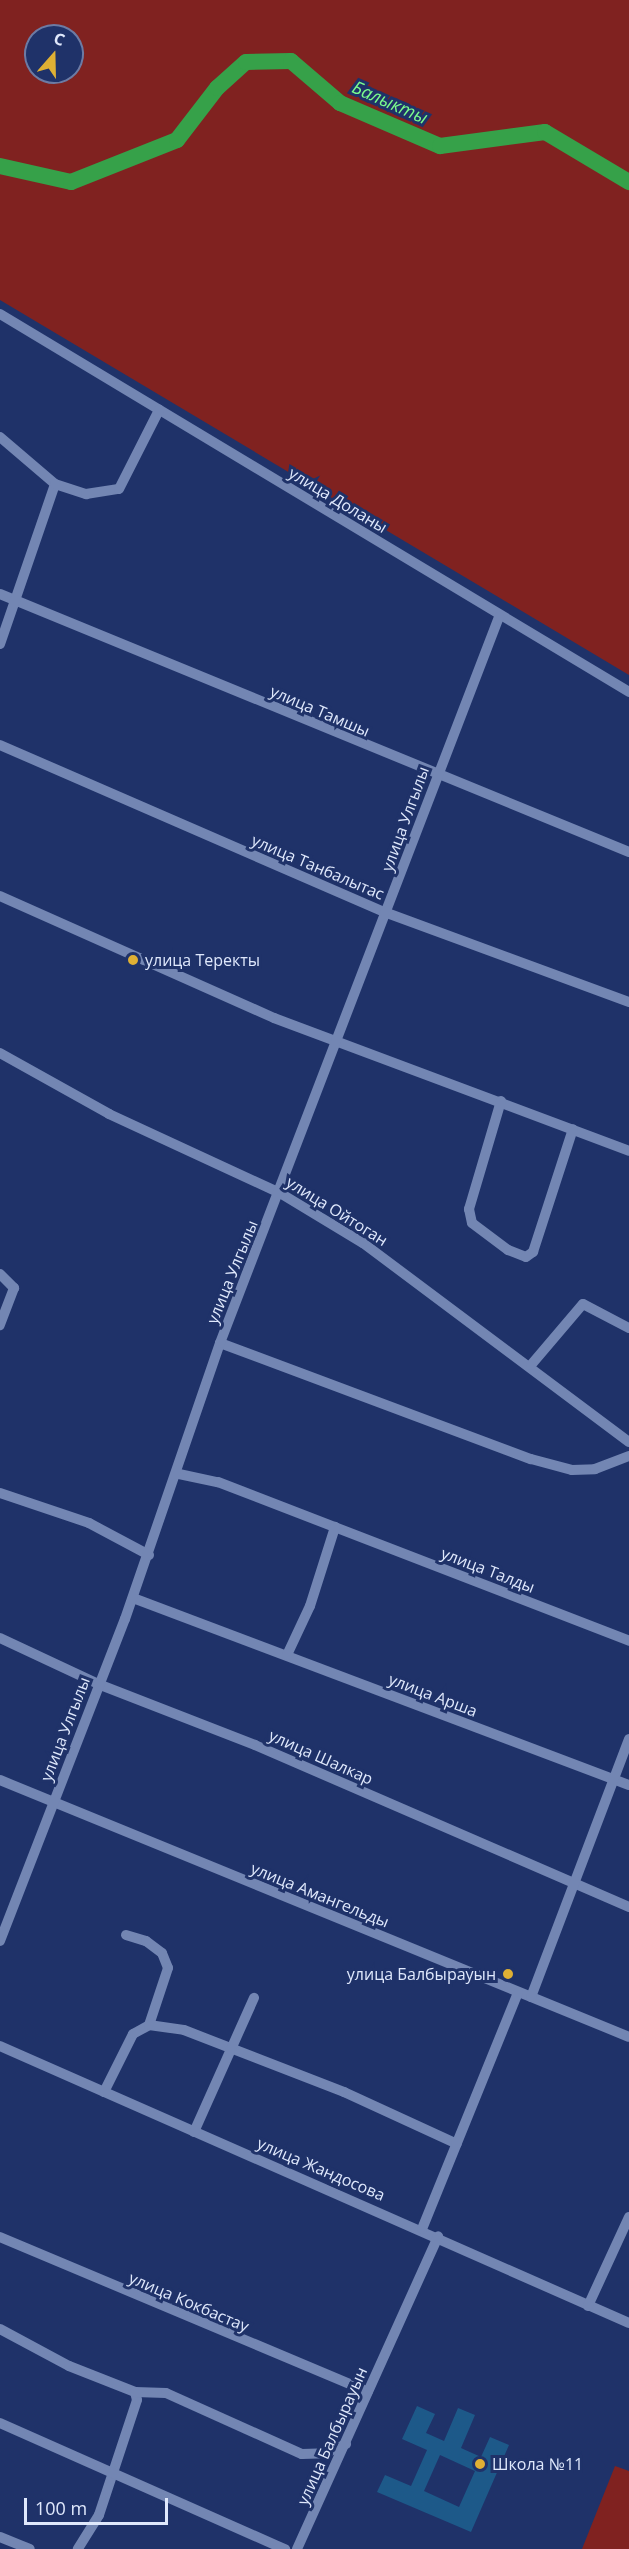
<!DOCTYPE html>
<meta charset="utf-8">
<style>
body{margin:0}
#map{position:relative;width:629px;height:2549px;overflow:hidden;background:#1f3269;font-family:"Open Sans",sans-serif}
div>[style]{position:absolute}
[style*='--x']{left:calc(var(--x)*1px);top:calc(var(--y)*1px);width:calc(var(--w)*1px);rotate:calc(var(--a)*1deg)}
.green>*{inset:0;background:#802220}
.river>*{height:16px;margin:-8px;padding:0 8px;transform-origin:8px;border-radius:8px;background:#36a149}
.building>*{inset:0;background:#1d5989}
.minor>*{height:10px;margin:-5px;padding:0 5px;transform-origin:5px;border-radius:5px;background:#7386b3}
.dots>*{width:16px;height:16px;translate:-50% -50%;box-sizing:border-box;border:3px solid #1f3269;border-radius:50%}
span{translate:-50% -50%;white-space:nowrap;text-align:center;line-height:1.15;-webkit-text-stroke:6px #1f3269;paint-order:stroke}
.street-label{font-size:16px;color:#dfe8fc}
.poi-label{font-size:16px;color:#dfe8fc}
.left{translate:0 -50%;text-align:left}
.right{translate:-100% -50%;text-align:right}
.water-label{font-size:18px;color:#7bfc8c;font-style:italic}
.north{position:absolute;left:24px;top:24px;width:60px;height:60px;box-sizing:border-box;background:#1f3269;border:2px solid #6c7ba4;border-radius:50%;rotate:20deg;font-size:16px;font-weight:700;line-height:24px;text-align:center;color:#dfe8fc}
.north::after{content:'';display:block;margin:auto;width:21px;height:27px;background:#dfb034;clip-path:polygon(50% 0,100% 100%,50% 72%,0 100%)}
.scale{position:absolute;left:24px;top:2498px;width:144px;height:27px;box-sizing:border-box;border:3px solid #dfe8fc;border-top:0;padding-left:8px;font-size:18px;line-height:21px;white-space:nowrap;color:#dfe8fc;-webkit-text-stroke:4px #1f3269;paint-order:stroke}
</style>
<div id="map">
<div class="green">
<div style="clip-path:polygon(evenodd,0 0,629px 0,629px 675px,0 300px,0 0,36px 36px,72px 36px,72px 72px,36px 72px,36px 36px)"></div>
<div style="clip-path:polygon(615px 2466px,629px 2471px,629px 2549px,582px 2549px)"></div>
</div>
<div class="river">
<div style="--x:0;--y:166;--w:73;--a:12.7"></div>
<div style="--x:71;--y:182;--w:114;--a:-21.6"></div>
<div style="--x:177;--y:140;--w:66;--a:-52.4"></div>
<div style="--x:217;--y:88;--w:39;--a:-42"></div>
<div style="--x:246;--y:62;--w:45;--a:-1.3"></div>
<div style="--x:291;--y:61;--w:65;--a:40.6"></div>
<div style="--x:340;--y:103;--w:109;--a:23.3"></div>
<div style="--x:440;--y:146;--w:106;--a:-7.6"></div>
<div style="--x:545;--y:132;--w:98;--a:30.8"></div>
</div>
<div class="building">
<div style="clip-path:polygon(evenodd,417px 2406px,435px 2414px,426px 2433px,444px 2441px,458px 2408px,475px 2415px,461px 2448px,481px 2457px,490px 2437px,509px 2445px,471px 2532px,377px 2492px,385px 2475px,411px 2486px,427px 2450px,402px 2439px,417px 2406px,440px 2455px,475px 2471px,459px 2507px,424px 2491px,440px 2455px)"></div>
</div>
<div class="minor">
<div style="--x:0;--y:314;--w:734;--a:31"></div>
<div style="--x:0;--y:437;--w:72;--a:40.5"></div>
<div style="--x:0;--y:594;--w:680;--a:22.3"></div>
<div style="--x:0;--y:644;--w:169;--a:-71"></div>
<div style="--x:55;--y:484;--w:33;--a:18"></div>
<div style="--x:86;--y:494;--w:33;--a:-9"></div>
<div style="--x:119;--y:489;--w:89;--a:-63.1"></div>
<div style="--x:0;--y:745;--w:422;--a:23.5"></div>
<div style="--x:387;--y:913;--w:258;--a:20.2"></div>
<div style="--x:0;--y:896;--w:300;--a:24"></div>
<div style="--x:274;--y:1018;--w:379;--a:20.5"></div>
<div style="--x:0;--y:1053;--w:125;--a:29.2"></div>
<div style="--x:109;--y:1114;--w:188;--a:24.8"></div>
<div style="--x:280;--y:1193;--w:97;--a:31.1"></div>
<div style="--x:363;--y:1243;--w:332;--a:36.8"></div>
<div style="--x:501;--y:1101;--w:113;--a:106.5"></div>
<div style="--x:469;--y:1209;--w:14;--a:78"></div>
<div style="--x:472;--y:1223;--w:45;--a:36.9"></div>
<div style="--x:508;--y:1250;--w:19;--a:21"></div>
<div style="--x:526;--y:1257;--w:9;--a:-36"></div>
<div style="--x:533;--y:1252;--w:129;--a:-72"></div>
<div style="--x:0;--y:1274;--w:20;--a:45"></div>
<div style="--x:14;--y:1288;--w:40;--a:111"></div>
<div style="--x:220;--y:1343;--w:332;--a:20.5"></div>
<div style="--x:531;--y:1459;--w:42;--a:15"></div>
<div style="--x:572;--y:1470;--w:23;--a:-2"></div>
<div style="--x:595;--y:1469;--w:36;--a:-21"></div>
<div style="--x:531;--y:1365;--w:80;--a:-49.6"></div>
<div style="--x:583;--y:1304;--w:52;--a:27.6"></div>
<div style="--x:179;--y:1474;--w:40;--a:12"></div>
<div style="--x:218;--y:1482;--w:441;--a:21.1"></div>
<div style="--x:0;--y:1493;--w:94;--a:18.6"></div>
<div style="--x:89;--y:1523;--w:68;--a:28.1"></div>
<div style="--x:133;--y:1598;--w:530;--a:20.66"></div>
<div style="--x:0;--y:1638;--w:108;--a:25.1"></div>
<div style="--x:98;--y:1684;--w:168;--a:21.2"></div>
<div style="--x:255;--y:1745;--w:408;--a:23.4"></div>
<div style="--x:287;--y:1655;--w:54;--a:-64.9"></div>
<div style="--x:310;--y:1606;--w:83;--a:-72.4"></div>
<div style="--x:0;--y:1780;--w:679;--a:22.22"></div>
<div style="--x:126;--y:1935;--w:21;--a:17"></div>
<div style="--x:146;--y:1941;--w:20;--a:37"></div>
<div style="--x:162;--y:1953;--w:16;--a:68"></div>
<div style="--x:168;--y:1968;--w:60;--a:108.4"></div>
<div style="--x:0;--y:1941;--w:345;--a:-68.8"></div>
<div style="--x:125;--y:1619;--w:292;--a:-71"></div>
<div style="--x:220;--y:1343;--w:778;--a:-68.98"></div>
<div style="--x:531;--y:1997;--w:276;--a:-69.2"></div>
<div style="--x:0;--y:2046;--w:687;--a:23.77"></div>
<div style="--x:104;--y:2092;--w:65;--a:-63.4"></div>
<div style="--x:133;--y:2034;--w:18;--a:-29"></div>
<div style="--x:149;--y:2025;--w:35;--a:8"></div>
<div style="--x:184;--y:2030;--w:172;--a:21.2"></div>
<div style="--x:344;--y:2092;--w:124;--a:24.7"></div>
<div style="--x:194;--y:2132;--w:147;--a:-65.9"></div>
<div style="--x:422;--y:2229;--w:255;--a:-67.9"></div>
<div style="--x:0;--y:2237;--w:399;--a:22.8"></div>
<div style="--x:588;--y:2306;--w:98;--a:-65.3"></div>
<div style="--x:0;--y:2329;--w:78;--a:28.2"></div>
<div style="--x:69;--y:2366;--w:71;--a:21.5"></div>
<div style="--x:135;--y:2392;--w:8;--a:76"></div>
<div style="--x:137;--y:2400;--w:121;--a:108.3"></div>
<div style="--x:99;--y:2515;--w:40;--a:122"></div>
<div style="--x:135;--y:2392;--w:31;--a:2"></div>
<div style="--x:166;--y:2393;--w:149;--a:24.2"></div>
<div style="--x:302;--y:2454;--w:24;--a:-2"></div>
<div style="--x:326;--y:2453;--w:22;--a:-24"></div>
<div style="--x:0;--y:2423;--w:312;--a:23.9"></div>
<div style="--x:0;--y:2537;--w:32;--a:22"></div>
<div style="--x:297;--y:2549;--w:343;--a:-65.7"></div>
</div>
<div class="dots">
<div style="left:133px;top:960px;background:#dfb034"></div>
<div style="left:508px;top:1974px;background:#dfb034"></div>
<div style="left:480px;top:2464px;background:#dfb034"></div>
</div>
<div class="street-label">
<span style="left:338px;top:500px;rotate:31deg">улица Доланы</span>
<span style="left:320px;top:711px;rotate:23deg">улица Тамшы</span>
<span style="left:405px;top:819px;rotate:-70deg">улица Улгылы</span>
<span style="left:318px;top:867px;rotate:23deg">улица Танбалытас</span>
<span style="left:337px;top:1211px;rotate:32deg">улица Ойтоган</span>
<span style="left:232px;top:1272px;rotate:-68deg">улица Улгылы</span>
<span style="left:488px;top:1570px;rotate:21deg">улица Талды</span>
<span style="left:433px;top:1695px;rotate:21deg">улица Арша</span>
<span style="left:65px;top:1729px;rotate:-69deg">улица Улгылы</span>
<span style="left:321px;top:1757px;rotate:24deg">улица Шалкар</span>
<span style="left:320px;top:1895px;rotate:22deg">улица Амангельды</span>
<span style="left:321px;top:2169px;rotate:23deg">улица Жандосова</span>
<span style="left:189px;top:2302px;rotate:23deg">улица Кокбастау</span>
<span style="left:332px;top:2436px;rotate:-66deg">улица Балбырауын</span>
</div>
<div class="poi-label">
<span class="left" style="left:145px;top:960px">улица Теректы</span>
<span class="right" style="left:496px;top:1974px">улица Балбырауын</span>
<span class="left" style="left:492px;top:2464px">Школа №11</span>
</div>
<div class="water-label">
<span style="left:390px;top:102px;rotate:24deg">Балыкты</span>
</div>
<div class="north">С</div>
<div class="scale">100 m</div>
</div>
